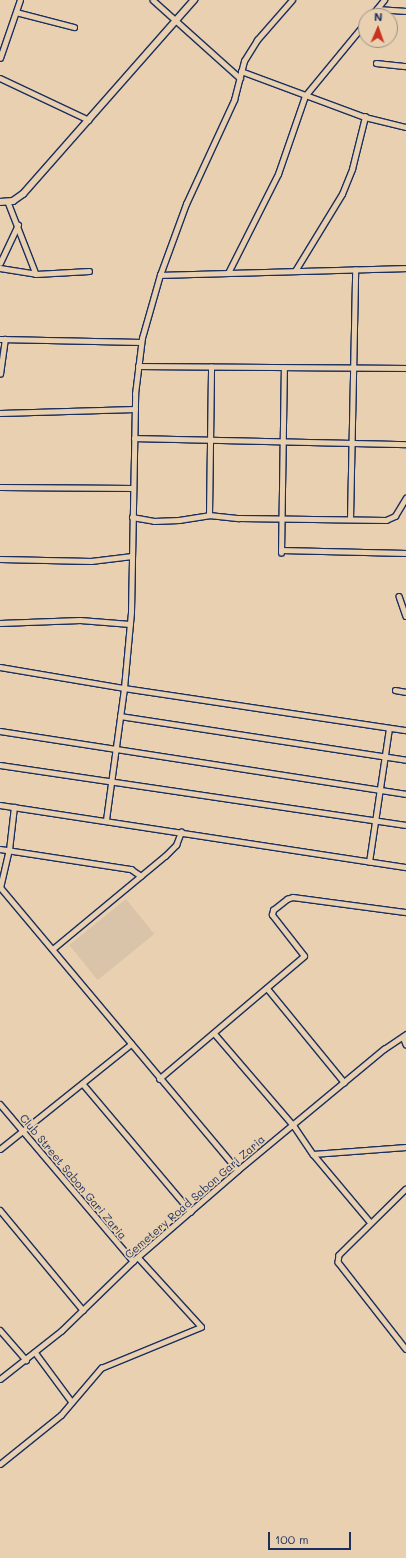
<!DOCTYPE html>
<style>
body{margin:0}
#map{position:relative;width:406px;height:1558px;overflow:hidden;background:#e8d0b0;font-family:Mali,sans-serif}
div>[style]{position:absolute}
[style*='--x']{left:calc(var(--x)*1px);top:calc(var(--y)*1px);width:calc(var(--w)*1px);rotate:calc(var(--a)*1deg)}
.built>*{inset:0;background:#d9c4aa;transform-origin:0 0}
.roads{filter:drop-shadow(1px 0 #1b2f5e) drop-shadow(-1px 0 #1b2f5e) drop-shadow(0 1px #1b2f5e) drop-shadow(0 -1px #1b2f5e)}
.minor>*{height:4.5px;margin:-2.25px;padding:0 2.25px;transform-origin:2.25px;border-radius:2.25px;background:#e8d0b0}
.tertiary>*{height:5.5px;margin:-2.75px;padding:0 2.75px;transform-origin:2.75px;border-radius:2.75px;background:#e8d0b0}
span{translate:-50% -50%;white-space:nowrap;text-align:center;line-height:1.15;-webkit-text-stroke:3.5px #e8d0b0;paint-order:stroke}
.street-label{font-size:11px;color:#1b2f5e}
.north{position:absolute;left:358px;top:8px;width:40px;height:40px;box-sizing:border-box;background:#e8d0b0;border:1px solid #96908f;border-radius:50%;rotate:2deg;font-size:11px;font-weight:700;line-height:16px;text-align:center;color:#1b2f5e}
.north::after{content:'';display:block;margin:auto;width:14px;height:18px;background:#c8321e;clip-path:polygon(50% 0,100% 100%,50% 72%,0 100%)}
.scale{position:absolute;left:268px;top:1532px;width:83px;height:18px;box-sizing:border-box;border:2px solid #1b2f5e;border-top:0;padding-left:5px;font-size:12px;line-height:14px;white-space:nowrap;color:#1b2f5e;-webkit-text-stroke:3px #e8d0b0;paint-order:stroke}
</style>
<div id="map">
<div class="built">
<div style="left:126px;top:899px;width:45px;height:73px;rotate:51deg"></div>
</div>
<div class="roads">
<div class="minor">
<div style="--x:153;--y:0;--w:117;--a:41.9"></div>
<div style="--x:377;--y:9;--w:29;--a:4"></div>
<div style="--x:16;--y:12;--w:60;--a:14.5"></div>
<div style="--x:371;--y:16;--w:21;--a:-51"></div>
<div style="--x:0;--y:58;--w:61;--a:-71"></div>
<div style="--x:376;--y:63;--w:30;--a:6"></div>
<div style="--x:241;--y:71;--w:132;--a:20.4"></div>
<div style="--x:365;--y:117;--w:42;--a:13.7"></div>
<div style="--x:0;--y:78;--w:98;--a:25.3"></div>
<div style="--x:8;--y:202;--w:77;--a:68.7"></div>
<div style="--x:0;--y:263;--w:42;--a:-64.7"></div>
<div style="--x:0;--y:268;--w:36;--a:9"></div>
<div style="--x:36;--y:274;--w:53;--a:-3.2"></div>
<div style="--x:295;--y:271;--w:90;--a:-58.6"></div>
<div style="--x:342;--y:194;--w:27;--a:-68"></div>
<div style="--x:352;--y:169;--w:54;--a:-76"></div>
<div style="--x:228;--y:273;--w:111;--a:-63.2"></div>
<div style="--x:278;--y:174;--w:83;--a:-70.9"></div>
<div style="--x:305;--y:96;--w:96;--a:-50.5"></div>
<div style="--x:160;--y:275;--w:246;--a:-1.6"></div>
<div style="--x:0;--y:339;--w:141;--a:1.2"></div>
<div style="--x:138;--y:366;--w:268;--a:0.4"></div>
<div style="--x:0;--y:374;--w:35;--a:-82"></div>
<div style="--x:0;--y:413;--w:135;--a:-1.7"></div>
<div style="--x:134;--y:438;--w:272;--a:1.3"></div>
<div style="--x:0;--y:487;--w:133;--a:0.4"></div>
<div style="--x:209;--y:515;--w:148;--a:-89.2"></div>
<div style="--x:132;--y:517;--w:22;--a:10"></div>
<div style="--x:154;--y:521;--w:25;--a:-2"></div>
<div style="--x:179;--y:520;--w:30;--a:-9"></div>
<div style="--x:209;--y:515;--w:30;--a:6"></div>
<div style="--x:239;--y:518;--w:147;--a:0.8"></div>
<div style="--x:386;--y:520;--w:10;--a:-24"></div>
<div style="--x:395;--y:516;--w:21;--a:-59"></div>
<div style="--x:350;--y:519;--w:249;--a:-88.8"></div>
<div style="--x:281;--y:550;--w:125;--a:1.4"></div>
<div style="--x:281;--y:553;--w:185;--a:-89.1"></div>
<div style="--x:0;--y:559;--w:91;--a:1.3"></div>
<div style="--x:91;--y:561;--w:41;--a:-7"></div>
<div style="--x:399;--y:596;--w:21;--a:71"></div>
<div style="--x:0;--y:623;--w:80;--a:-2.1"></div>
<div style="--x:80;--y:620;--w:50;--a:4.6"></div>
<div style="--x:0;--y:667;--w:126;--a:9.6"></div>
<div style="--x:124;--y:688;--w:285;--a:8.5"></div>
<div style="--x:395;--y:690;--w:11;--a:10"></div>
<div style="--x:120;--y:716;--w:289;--a:8.7"></div>
<div style="--x:0;--y:731;--w:411;--a:8.8"></div>
<div style="--x:0;--y:765;--w:410;--a:8.4"></div>
<div style="--x:0;--y:805;--w:411;--a:8.7"></div>
<div style="--x:106;--y:820;--w:133;--a:-82.2"></div>
<div style="--x:124;--y:688;--w:76;--a:-84.7"></div>
<div style="--x:131;--y:612;--w:218;--a:-88.9"></div>
<div style="--x:135;--y:394;--w:56;--a:-82.9"></div>
<div style="--x:142;--y:338;--w:66;--a:-74.1"></div>
<div style="--x:160;--y:275;--w:76;--a:-69.9"></div>
<div style="--x:186;--y:204;--w:115;--a:-65.2"></div>
<div style="--x:234;--y:100;--w:40;--a:-75.6"></div>
<div style="--x:244;--y:61;--w:25;--a:-58"></div>
<div style="--x:257;--y:40;--w:53;--a:-48.8"></div>
<div style="--x:0;--y:849;--w:133;--a:8.7"></div>
<div style="--x:131;--y:869;--w:12;--a:35"></div>
<div style="--x:369;--y:862;--w:135;--a:-81.5"></div>
<div style="--x:0;--y:888;--w:39;--a:-77"></div>
<div style="--x:9;--y:850;--w:43;--a:-83.4"></div>
<div style="--x:1;--y:888;--w:368;--a:50"></div>
<div style="--x:54;--y:948;--w:144;--a:-39.7"></div>
<div style="--x:165;--y:856;--w:16;--a:-45"></div>
<div style="--x:176;--y:845;--w:14;--a:-69"></div>
<div style="--x:267;--y:988;--w:122;--a:50.7"></div>
<div style="--x:214;--y:1033;--w:123;--a:49.3"></div>
<div style="--x:294;--y:1126;--w:34;--a:56"></div>
<div style="--x:313;--y:1154;--w:89;--a:50"></div>
<div style="--x:403;--y:1037;--w:8;--a:67"></div>
<div style="--x:159;--y:1079;--w:190;--a:-40.3"></div>
<div style="--x:304;--y:956;--w:52;--a:-128"></div>
<div style="--x:272;--y:915;--w:5;--a:-79"></div>
<div style="--x:273;--y:910;--w:18;--a:-38"></div>
<div style="--x:287;--y:899;--w:6;--a:-18"></div>
<div style="--x:293;--y:897;--w:114;--a:7.6"></div>
<div style="--x:83;--y:1084;--w:167;--a:49.8"></div>
<div style="--x:0;--y:1104;--w:206;--a:49.7"></div>
<div style="--x:0;--y:1149;--w:168;--a:-38.7"></div>
<div style="--x:313;--y:1154;--w:93;--a:-4.3"></div>
<div style="--x:406;--y:1189;--w:94;--a:135.4"></div>
<div style="--x:339;--y:1255;--w:7;--a:98"></div>
<div style="--x:338;--y:1262;--w:110;--a:52"></div>
<div style="--x:0;--y:1210;--w:130;--a:50.3"></div>
<div style="--x:0;--y:1330;--w:40;--a:49"></div>
<div style="--x:35;--y:1352;--w:62;--a:53.5"></div>
<div style="--x:0;--y:1379;--w:78;--a:-38.2"></div>
<div style="--x:61;--y:1331;--w:100;--a:-44.2"></div>
<div style="--x:133;--y:1261;--w:139;--a:-40.9"></div>
<div style="--x:238;--y:1170;--w:190;--a:-39.7"></div>
<div style="--x:384;--y:1049;--w:27;--a:-34"></div>
<div style="--x:0;--y:1464;--w:78;--a:-38.8"></div>
<div style="--x:61;--y:1415;--w:62;--a:-49.6"></div>
<div style="--x:101;--y:1368;--w:108;--a:-22.3"></div>
<div style="--x:201;--y:1327;--w:93;--a:-132.4"></div>
</div>
<div class="tertiary">
<div style="--x:0;--y:202;--w:13;--a:-4"></div>
<div style="--x:13;--y:201;--w:12;--a:-35"></div>
<div style="--x:23;--y:194;--w:259;--a:-48.6"></div>
</div>
</div>
<div class="street-label">
<span style="left:73px;top:1177px;rotate:50deg">Club Street Sabon Gari Zaria</span>
<span style="left:195px;top:1197px;rotate:-41deg">Cemetery Road Sabon Gari Zaria</span>
</div>
<div class="north">N</div>
<div class="scale">100 m</div>
</div>
